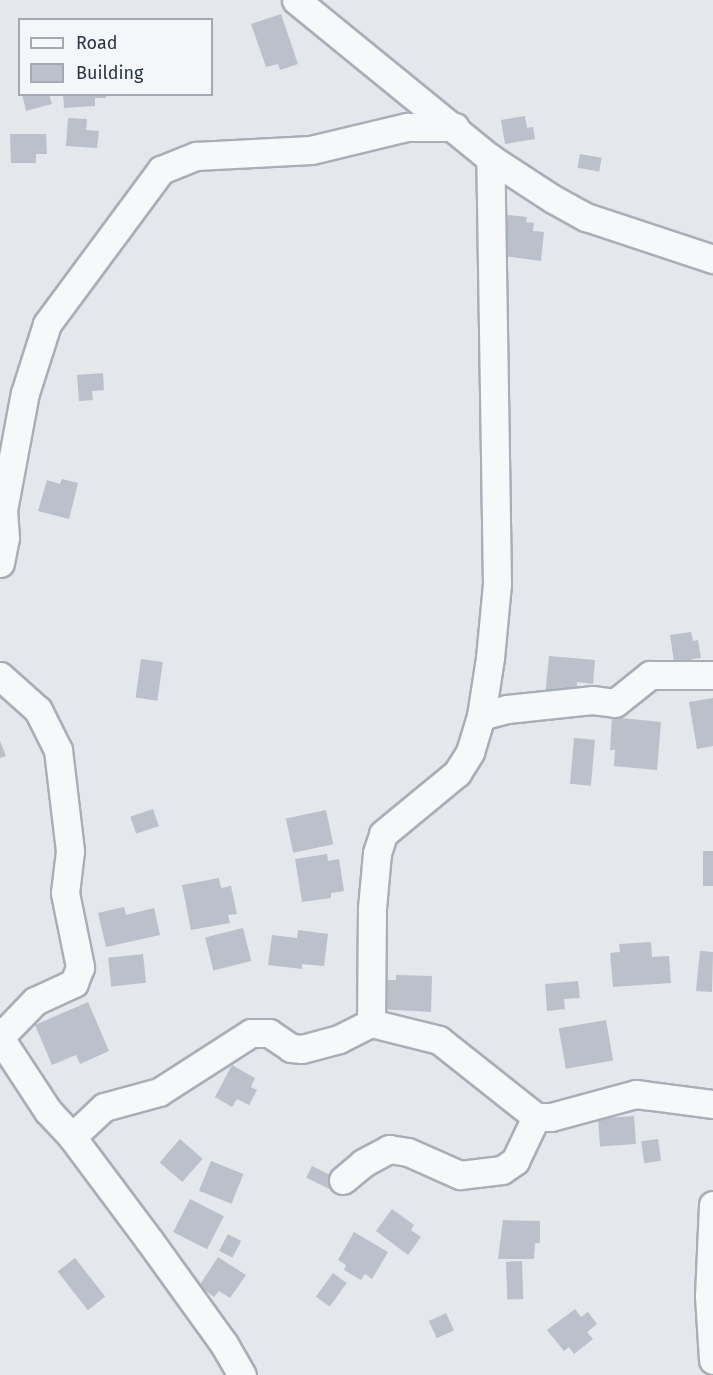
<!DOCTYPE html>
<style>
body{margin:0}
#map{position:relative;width:713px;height:1375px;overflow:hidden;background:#e4e7ec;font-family:"Fira Sans",sans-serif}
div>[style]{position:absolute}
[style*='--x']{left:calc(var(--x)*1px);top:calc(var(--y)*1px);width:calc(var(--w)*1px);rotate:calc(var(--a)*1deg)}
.building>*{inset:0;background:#bbc0ca;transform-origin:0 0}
.roads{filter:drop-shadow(2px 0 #a9aeb7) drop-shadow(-2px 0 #a9aeb7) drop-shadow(0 2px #a9aeb7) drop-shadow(0 -2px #a9aeb7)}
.minor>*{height:27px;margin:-13.5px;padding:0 13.5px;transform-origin:13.5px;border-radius:13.5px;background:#f7f8fa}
span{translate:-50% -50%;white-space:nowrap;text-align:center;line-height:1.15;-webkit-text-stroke:6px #f4f6f9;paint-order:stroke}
.legend{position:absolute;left:18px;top:18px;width:195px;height:78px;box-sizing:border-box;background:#f4f6f9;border:2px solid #a4a8b1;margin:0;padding:8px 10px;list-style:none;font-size:18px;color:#2b3445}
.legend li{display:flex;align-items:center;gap:12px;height:30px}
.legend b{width:30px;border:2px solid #a4a8b1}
</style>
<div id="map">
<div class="building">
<div style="clip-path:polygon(281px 14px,298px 64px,280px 70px,278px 64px,266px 67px,251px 24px)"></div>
<div style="clip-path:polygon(22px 94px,49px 94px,52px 104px,26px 111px)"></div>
<div style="clip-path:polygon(63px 94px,106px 94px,106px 98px,95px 98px,95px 106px,64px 108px)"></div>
<div style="clip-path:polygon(525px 116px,527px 128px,533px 127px,535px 139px,505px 144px,501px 120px)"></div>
<div style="clip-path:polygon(68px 118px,87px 119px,86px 130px,99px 131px,97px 148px,66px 146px)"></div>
<div style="clip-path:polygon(10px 134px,46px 134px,47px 154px,36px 154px,36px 163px,11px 163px)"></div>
<div style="left:580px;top:154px;width:22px;height:14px;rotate:10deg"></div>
<div style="clip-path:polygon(508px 215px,527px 217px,526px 222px,534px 223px,533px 231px,544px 232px,541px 261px,504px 256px)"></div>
<div style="clip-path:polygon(103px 373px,104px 390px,92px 391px,93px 400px,79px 401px,77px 375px)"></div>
<div style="clip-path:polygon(62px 479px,78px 483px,69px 519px,38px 511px,47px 480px,60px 484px)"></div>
<div style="clip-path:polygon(691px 632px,693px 641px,698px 640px,701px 658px,692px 659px,693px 666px,675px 668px,670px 635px)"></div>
<div style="clip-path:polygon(549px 656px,595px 660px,593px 684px,577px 682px,576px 699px,545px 696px)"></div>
<div style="left:141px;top:659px;width:22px;height:39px;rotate:8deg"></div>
<div style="clip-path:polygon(713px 698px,713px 746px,697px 749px,689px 702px)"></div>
<div style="clip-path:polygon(612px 717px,661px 722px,657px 770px,614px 766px,615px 750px,610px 750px)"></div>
<div style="left:574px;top:738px;width:21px;height:46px;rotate:5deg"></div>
<div style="clip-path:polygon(0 741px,6px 756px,0 758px)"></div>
<div style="left:153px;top:809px;width:18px;height:24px;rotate:71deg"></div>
<div style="left:326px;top:810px;width:35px;height:41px;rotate:78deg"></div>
<div style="left:703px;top:851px;width:10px;height:35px"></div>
<div style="clip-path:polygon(327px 854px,328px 861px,339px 859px,344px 891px,331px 893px,331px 898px,302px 902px,295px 859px)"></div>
<div style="clip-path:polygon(219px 878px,221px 888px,231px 886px,237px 914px,228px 915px,230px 923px,191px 930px,182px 885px)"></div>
<div style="clip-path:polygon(124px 907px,126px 915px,154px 908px,160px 935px,106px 947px,98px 913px)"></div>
<div style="left:243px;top:928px;width:34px;height:39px;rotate:76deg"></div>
<div style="clip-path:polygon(298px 930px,328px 934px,324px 966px,302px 964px,302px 969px,268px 965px,272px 935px,297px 938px)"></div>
<div style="clip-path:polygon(651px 942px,652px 957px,669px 956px,671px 983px,613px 987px,610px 953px,620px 952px,619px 944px)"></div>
<div style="clip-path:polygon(700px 951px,713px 952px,712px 992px,696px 991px)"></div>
<div style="left:143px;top:954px;width:29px;height:35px;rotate:84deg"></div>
<div style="clip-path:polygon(396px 975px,432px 976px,431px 1012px,379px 1009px,380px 980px,396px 980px)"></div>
<div style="clip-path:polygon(578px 981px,580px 998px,564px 999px,565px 1009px,547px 1011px,545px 984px)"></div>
<div style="clip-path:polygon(88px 1002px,109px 1051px,80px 1064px,76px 1055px,52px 1065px,35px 1025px)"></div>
<div style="left:606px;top:1020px;width:41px;height:48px;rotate:80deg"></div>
<div style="clip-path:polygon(232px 1065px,255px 1078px,251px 1087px,257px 1090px,249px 1105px,237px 1099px,232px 1107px,215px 1097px)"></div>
<div style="left:634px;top:1116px;width:28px;height:36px;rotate:86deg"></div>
<div style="left:180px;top:1139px;width:30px;height:31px;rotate:41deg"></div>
<div style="left:658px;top:1139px;width:22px;height:17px;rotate:82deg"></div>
<div style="left:211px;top:1161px;width:35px;height:32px;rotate:22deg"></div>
<div style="left:312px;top:1166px;width:25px;height:13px;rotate:26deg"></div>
<div style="left:190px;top:1199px;width:38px;height:37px;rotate:27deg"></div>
<div style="clip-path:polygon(392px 1209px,414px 1225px,411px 1230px,421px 1237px,408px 1255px,376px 1231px)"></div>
<div style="clip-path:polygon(503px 1220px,540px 1221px,540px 1243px,535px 1243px,534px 1259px,498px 1259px)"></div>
<div style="clip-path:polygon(354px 1232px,388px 1252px,372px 1279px,365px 1274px,361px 1280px,344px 1270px,346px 1265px,338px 1260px)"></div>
<div style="left:228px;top:1234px;width:15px;height:19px;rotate:28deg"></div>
<div style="clip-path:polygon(218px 1257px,246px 1275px,230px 1298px,219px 1291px,214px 1297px,199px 1286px)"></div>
<div style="left:75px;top:1258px;width:49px;height:22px;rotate:52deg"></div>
<div style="left:522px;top:1261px;width:38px;height:16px;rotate:88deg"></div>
<div style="left:333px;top:1273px;width:17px;height:29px;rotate:36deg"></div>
<div style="clip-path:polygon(575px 1309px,581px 1317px,588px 1312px,597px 1324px,587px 1332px,593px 1339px,574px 1354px,569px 1347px,564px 1351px,547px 1330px)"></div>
<div style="left:446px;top:1313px;width:19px;height:19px;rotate:65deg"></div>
</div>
<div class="roads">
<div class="minor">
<div style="--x:296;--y:0;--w:250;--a:39.2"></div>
<div style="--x:490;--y:158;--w:75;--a:33.1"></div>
<div style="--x:553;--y:199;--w:38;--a:29"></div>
<div style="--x:586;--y:217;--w:134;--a:18.3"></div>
<div style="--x:0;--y:563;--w:25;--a:-79"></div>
<div style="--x:5;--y:538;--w:28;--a:-94"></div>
<div style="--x:3;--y:510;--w:119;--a:-79.4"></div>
<div style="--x:25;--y:393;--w:72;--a:-72.3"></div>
<div style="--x:47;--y:324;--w:192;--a:-53.5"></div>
<div style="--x:161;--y:170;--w:38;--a:-22"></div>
<div style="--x:196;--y:156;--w:115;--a:-3"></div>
<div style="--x:311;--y:150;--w:99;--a:-13.5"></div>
<div style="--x:407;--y:127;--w:48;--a:0"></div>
<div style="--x:0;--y:676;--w:51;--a:41.8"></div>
<div style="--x:38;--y:710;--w:45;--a:63.4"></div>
<div style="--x:58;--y:750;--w:102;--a:83.2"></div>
<div style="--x:70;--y:851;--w:42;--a:96.8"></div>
<div style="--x:65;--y:893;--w:76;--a:78.5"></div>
<div style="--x:80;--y:967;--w:17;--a:111"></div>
<div style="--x:74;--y:983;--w:43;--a:155.2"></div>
<div style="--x:35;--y:1001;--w:50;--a:134.2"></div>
<div style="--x:481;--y:716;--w:27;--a:-15"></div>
<div style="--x:507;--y:709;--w:85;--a:-6"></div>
<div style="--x:592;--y:700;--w:23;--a:7"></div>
<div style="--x:615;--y:703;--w:45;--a:-38.7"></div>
<div style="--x:650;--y:675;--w:63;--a:0"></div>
<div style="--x:371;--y:1023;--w:115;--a:-89.5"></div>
<div style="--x:372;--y:908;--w:55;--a:-84.8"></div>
<div style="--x:377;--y:853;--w:20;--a:-72"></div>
<div style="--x:383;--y:834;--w:96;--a:-39.5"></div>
<div style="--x:457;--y:773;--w:25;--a:-58"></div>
<div style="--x:470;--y:752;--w:38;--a:-73"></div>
<div style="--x:481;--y:716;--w:59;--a:-81.2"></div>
<div style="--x:490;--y:658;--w:74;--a:-84.6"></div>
<div style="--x:497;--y:584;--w:426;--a:-90.9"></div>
<div style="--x:0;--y:1038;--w:87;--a:56.7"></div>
<div style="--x:48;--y:1111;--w:35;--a:47"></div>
<div style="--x:72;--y:1137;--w:129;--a:53.2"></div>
<div style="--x:149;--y:1240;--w:128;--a:54.2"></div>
<div style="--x:224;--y:1344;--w:36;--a:60"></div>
<div style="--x:72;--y:1137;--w:44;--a:-43.2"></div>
<div style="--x:104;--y:1107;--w:57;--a:-15.3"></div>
<div style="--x:159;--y:1092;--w:109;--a:-32.7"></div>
<div style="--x:251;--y:1033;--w:18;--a:0"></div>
<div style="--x:269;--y:1033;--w:27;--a:34"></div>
<div style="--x:291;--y:1048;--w:11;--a:5"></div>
<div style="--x:302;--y:1049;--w:38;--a:-15"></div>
<div style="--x:339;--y:1039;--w:36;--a:-27"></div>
<div style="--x:371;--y:1023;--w:70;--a:14"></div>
<div style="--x:439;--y:1040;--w:124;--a:38.4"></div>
<div style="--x:536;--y:1117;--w:15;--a:0"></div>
<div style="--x:551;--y:1117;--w:88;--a:-15.1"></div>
<div style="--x:636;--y:1094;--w:78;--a:7.4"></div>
<div style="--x:343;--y:1180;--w:26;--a:-40"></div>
<div style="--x:363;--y:1163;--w:30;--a:-28"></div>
<div style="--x:389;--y:1149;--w:19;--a:9"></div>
<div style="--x:408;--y:1152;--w:57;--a:23.9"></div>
<div style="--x:460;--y:1175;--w:42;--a:-6.8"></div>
<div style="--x:502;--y:1170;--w:16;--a:-35"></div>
<div style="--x:515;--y:1161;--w:49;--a:-64.5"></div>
<div style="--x:713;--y:1205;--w:91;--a:92.5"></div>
<div style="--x:709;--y:1296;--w:64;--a:86.4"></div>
</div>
</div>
<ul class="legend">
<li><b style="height:8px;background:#f7f8fa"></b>Road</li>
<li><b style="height:16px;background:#bbc0ca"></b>Building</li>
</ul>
</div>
